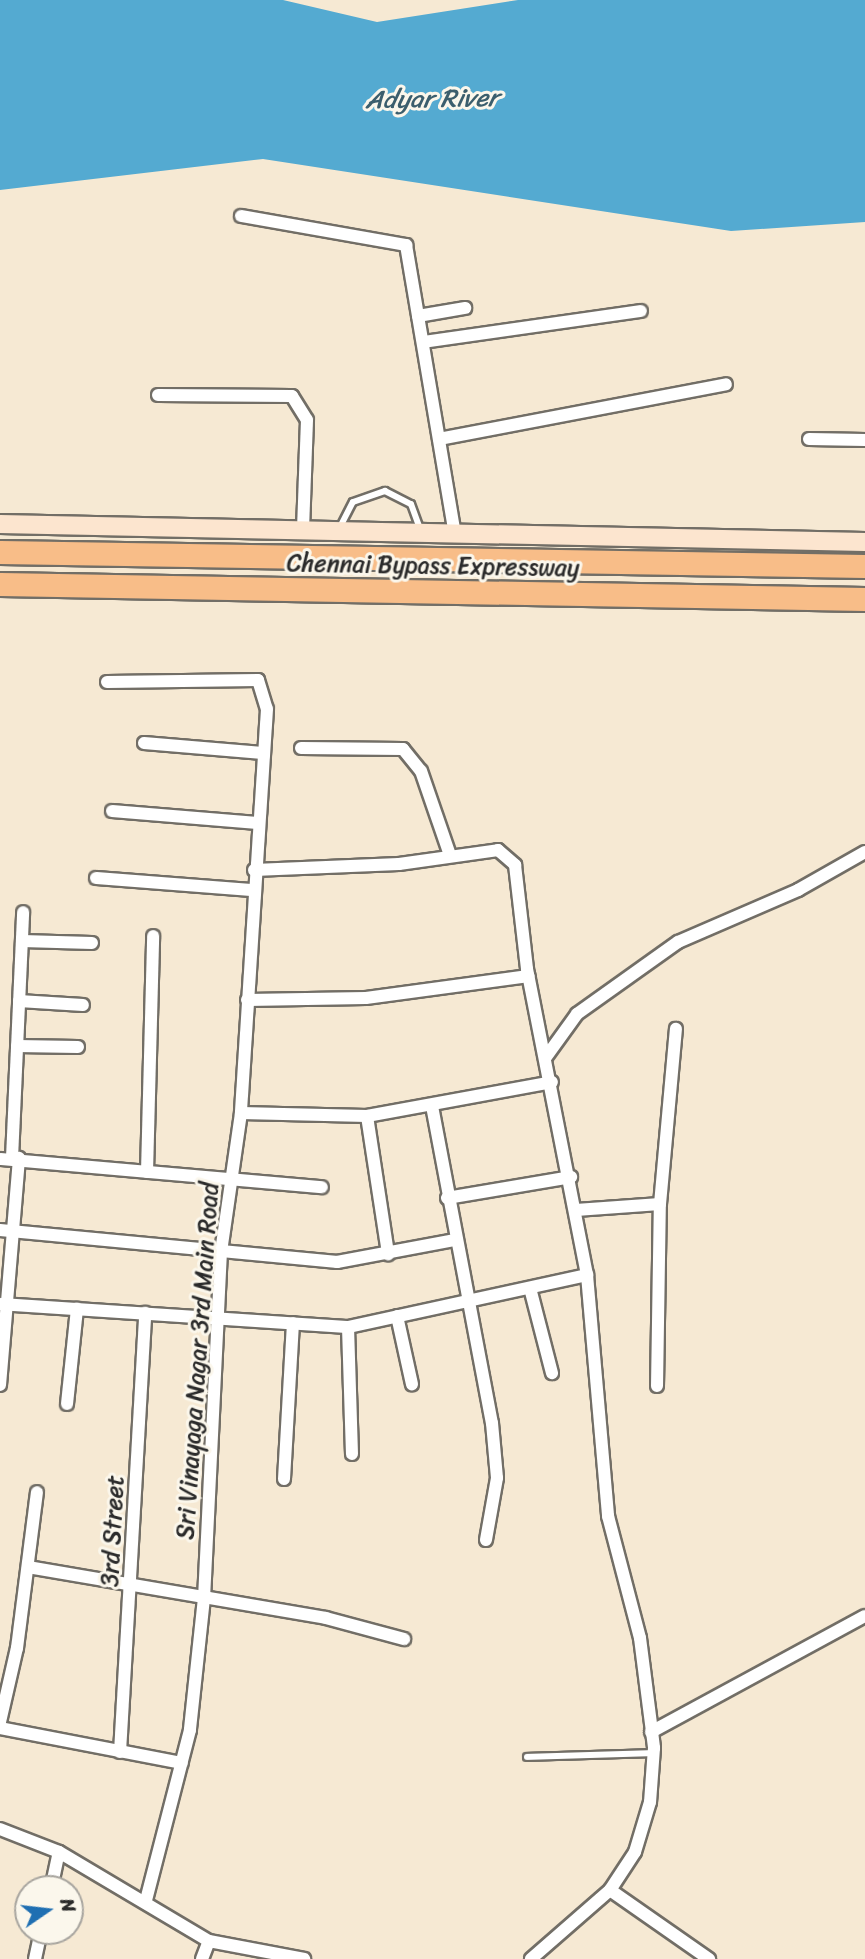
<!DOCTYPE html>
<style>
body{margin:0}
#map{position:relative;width:865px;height:1959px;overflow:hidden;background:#f6e9d3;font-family:Sriracha,sans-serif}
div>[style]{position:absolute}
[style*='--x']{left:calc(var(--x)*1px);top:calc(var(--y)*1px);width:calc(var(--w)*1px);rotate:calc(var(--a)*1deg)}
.water>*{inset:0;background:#54aad1}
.roads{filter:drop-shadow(2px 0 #726e66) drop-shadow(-2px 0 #726e66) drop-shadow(0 2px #726e66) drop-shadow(0 -2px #726e66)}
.lane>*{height:6px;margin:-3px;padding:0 3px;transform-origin:3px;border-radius:3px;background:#fff}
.street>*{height:12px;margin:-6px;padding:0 6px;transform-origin:6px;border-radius:6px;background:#fff}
.secondary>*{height:18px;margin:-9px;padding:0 9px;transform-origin:9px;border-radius:9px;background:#fce5cf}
.highway>*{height:23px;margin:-11.5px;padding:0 11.5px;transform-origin:11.5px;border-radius:11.5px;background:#f8bd88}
span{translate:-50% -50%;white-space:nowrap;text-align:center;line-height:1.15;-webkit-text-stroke:6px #fbf7ec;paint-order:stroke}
.street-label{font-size:24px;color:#2b2b2b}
.water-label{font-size:26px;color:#3b5e6d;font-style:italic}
.north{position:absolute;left:14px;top:1875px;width:70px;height:70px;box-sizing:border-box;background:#fbf7ec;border:2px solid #a8a59f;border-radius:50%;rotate:76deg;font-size:19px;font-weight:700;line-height:28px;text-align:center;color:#2b2b2b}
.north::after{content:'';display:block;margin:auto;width:24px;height:32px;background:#1f6fb2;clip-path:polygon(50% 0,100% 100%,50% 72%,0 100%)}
</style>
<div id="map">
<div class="water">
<div style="clip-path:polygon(0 0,283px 0,377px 22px,518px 0,865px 0,865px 222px,731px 231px,263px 159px,0 190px)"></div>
</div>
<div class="roads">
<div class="lane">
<div style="--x:339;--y:529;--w:30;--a:-63"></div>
<div style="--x:353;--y:502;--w:34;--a:-19"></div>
<div style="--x:385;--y:491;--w:29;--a:27"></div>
<div style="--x:411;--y:504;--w:30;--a:70"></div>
<div style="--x:527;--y:1757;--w:126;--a:-1.8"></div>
</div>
<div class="street">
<div style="--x:241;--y:216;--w:168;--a:10"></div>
<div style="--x:406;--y:245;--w:294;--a:80.4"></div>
<div style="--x:418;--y:316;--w:48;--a:-9.7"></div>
<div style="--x:423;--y:342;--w:220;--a:-8.1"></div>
<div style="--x:158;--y:395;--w:134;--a:0.4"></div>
<div style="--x:292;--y:396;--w:28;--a:58"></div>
<div style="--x:307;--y:420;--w:111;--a:92.1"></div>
<div style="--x:439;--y:439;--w:292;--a:-10.8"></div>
<div style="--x:809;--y:439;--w:56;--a:1"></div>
<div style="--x:107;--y:682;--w:151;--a:-0.8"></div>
<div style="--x:258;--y:680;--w:30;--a:73"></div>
<div style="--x:267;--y:709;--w:405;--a:93.7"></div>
<div style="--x:241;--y:1113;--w:139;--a:98.2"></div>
<div style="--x:221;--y:1251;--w:347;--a:92.8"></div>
<div style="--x:204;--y:1598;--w:133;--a:96.1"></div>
<div style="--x:190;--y:1730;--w:176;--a:104.5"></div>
<div style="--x:144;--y:743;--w:119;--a:4.8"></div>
<div style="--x:301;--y:748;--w:102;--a:0.6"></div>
<div style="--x:403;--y:749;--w:28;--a:51"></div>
<div style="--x:421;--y:771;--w:89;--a:71"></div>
<div style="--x:112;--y:811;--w:146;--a:4.7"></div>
<div style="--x:254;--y:870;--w:145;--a:-2.4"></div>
<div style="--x:399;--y:864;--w:100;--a:-8"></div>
<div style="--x:498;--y:850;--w:23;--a:41"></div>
<div style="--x:515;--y:865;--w:105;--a:83.4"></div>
<div style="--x:527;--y:969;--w:312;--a:78.9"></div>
<div style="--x:587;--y:1275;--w:242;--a:85"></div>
<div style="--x:608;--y:1516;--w:126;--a:75.3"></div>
<div style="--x:640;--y:1638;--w:111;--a:82.7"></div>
<div style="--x:654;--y:1748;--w:54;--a:94.2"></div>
<div style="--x:650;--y:1802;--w:52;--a:106.7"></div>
<div style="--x:635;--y:1852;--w:45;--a:123.3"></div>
<div style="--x:610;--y:1890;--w:105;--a:138.9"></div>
<div style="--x:96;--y:878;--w:156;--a:4.4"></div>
<div style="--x:22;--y:941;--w:70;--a:1.6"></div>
<div style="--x:247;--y:1000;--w:119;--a:-1"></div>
<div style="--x:366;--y:998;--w:164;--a:-7.7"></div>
<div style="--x:19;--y:1001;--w:64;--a:3.6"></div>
<div style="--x:17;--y:1046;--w:61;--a:0.9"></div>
<div style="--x:546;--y:1057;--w:53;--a:-54.2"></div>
<div style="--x:577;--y:1014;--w:124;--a:-35.5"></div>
<div style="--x:678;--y:942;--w:131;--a:-23.4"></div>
<div style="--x:798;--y:890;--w:77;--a:-29.6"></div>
<div style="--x:432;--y:1106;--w:323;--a:79.3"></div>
<div style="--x:492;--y:1423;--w:55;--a:84.8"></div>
<div style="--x:497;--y:1478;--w:63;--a:100.1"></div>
<div style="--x:241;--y:1113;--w:126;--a:1.4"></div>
<div style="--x:367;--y:1116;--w:188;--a:-10.4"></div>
<div style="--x:367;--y:1116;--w:140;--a:81.3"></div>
<div style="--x:12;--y:1158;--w:246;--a:-87.4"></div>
<div style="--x:0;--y:1159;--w:323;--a:5"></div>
<div style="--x:147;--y:1172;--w:236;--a:-88.5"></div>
<div style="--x:447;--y:1198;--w:126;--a:-9.6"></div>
<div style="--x:576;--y:1210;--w:84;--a:-4.1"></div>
<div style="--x:0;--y:1230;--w:339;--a:5.4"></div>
<div style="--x:337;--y:1262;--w:119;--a:-10.6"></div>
<div style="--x:530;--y:1288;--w:88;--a:75.5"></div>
<div style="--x:0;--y:1304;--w:349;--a:3.8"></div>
<div style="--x:348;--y:1327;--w:245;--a:-12.3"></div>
<div style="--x:397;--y:1316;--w:70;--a:77.6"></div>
<div style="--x:348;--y:1327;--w:127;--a:88.2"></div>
<div style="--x:0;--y:1385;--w:228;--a:-85.2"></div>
<div style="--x:657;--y:1386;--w:182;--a:-89.1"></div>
<div style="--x:660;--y:1204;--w:176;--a:-84.8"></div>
<div style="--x:67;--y:1404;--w:96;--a:-84"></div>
<div style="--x:284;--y:1479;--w:156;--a:-86.7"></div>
<div style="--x:28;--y:1567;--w:302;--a:9.7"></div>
<div style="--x:326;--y:1618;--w:81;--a:15.1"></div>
<div style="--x:0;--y:1722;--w:76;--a:-77.1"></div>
<div style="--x:17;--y:1648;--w:157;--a:-82.7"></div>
<div style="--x:0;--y:1728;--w:185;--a:10.9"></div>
<div style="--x:651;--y:1732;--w:243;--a:-28.5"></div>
<div style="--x:120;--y:1752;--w:440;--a:-86.7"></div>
<div style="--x:0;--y:1829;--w:63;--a:21.3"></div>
<div style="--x:59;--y:1852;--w:174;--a:30.7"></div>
<div style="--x:209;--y:1941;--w:97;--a:10.7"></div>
<div style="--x:51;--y:1889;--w:38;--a:-78"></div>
<div style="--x:610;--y:1890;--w:121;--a:34.9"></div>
<div style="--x:35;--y:1959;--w:29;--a:-78"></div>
<div style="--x:202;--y:1959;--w:19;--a:-69"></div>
</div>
<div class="secondary">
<div style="--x:0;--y:524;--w:865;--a:1.19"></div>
</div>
<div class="highway">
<div style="--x:0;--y:552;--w:865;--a:0.93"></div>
<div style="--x:0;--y:584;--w:865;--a:0.99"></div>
</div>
</div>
<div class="street-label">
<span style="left:433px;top:566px;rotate:1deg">Chennai Bypass Expressway</span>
<span style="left:198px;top:1361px;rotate:-86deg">Sri Vinayaga Nagar 3rd Main Road</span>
<span style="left:113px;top:1531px;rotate:-87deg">3rd Street</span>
</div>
<div class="water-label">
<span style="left:432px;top:99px;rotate:-1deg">Adyar River</span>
</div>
<div class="north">N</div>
</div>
